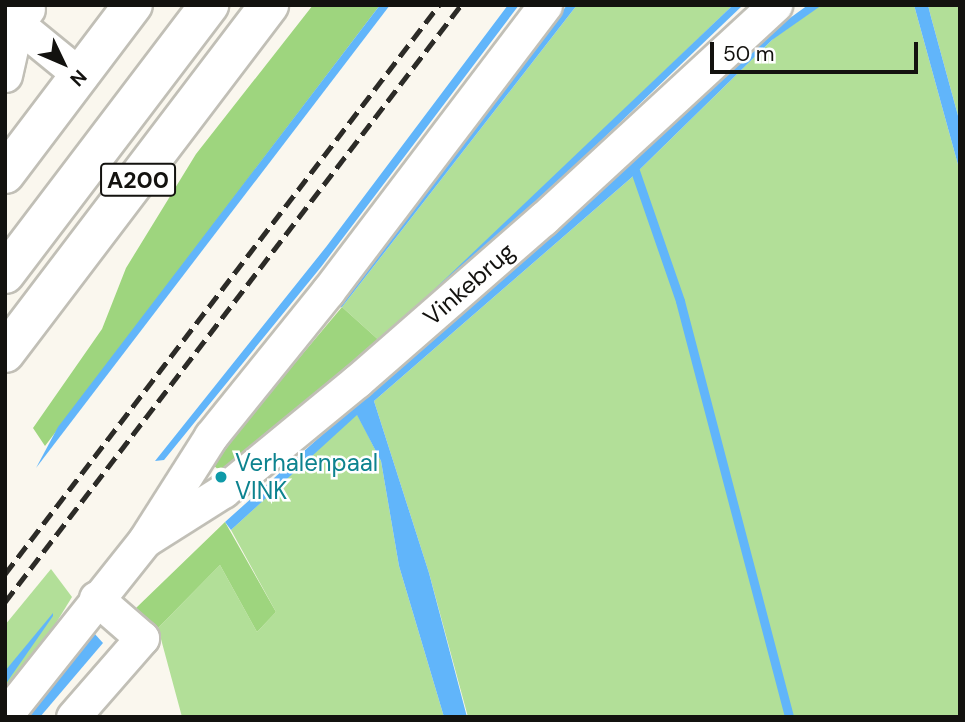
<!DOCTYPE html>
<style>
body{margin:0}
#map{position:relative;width:965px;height:722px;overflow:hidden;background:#faf7ee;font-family:"DM Sans",sans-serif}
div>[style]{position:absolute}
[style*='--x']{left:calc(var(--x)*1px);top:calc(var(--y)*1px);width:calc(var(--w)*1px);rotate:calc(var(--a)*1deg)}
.green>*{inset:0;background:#b2df98}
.forest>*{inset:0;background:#9ed57e}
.water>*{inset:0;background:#61b5fa}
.stream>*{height:9px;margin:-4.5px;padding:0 4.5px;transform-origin:4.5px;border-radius:4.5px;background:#61b5fa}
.roads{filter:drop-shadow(2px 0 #c1bfb6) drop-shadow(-2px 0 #c1bfb6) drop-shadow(0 2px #c1bfb6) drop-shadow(0 -2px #c1bfb6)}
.minor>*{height:33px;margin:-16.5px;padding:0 16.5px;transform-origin:16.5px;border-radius:16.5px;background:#fff}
.major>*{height:38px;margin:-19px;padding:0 19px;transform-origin:19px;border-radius:19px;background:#fff}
.highway>*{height:38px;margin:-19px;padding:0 19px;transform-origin:19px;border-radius:19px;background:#fff}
.rail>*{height:5px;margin-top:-2.5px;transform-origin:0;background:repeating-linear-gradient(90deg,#2c2b27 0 14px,transparent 0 21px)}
.dots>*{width:19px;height:19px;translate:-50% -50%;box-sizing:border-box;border:4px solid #fff;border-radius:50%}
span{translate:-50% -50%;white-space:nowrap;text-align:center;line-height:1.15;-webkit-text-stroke:5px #fff;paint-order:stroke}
.shield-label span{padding:2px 5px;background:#fff;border:2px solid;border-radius:5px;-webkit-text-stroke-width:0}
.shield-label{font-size:23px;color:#13120f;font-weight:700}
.street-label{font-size:24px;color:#13120f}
.culture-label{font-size:24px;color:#0d838f}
.left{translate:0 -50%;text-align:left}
.frame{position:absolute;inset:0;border:7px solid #13120f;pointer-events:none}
.north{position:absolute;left:28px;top:28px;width:70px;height:70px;-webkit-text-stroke:5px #fff;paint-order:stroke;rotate:134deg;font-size:19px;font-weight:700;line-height:28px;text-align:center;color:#13120f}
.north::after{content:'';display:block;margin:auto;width:24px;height:32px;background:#13120f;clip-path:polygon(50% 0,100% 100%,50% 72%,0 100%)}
.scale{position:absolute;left:710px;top:42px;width:208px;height:32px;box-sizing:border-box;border:4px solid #13120f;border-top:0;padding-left:9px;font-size:21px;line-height:24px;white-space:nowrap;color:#13120f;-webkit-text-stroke:5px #fff;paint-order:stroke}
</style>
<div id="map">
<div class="green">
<div style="clip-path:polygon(577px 5px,733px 5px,382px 343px,342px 307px)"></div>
<div style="clip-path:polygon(821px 5px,914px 5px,960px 172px,960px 717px,468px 717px,429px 573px,374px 401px,631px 178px,774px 38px)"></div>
<div style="clip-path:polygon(928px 5px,960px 5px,960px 123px,931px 17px)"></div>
<div style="clip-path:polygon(357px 414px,381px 461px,399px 566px,444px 717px,182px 717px,158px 628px,220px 565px,257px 632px,276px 612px,231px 530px)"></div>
<div style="clip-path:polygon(51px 569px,72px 597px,5px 706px,5px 625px)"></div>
</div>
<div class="forest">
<div style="clip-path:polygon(313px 5px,380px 5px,45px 446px,33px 428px,102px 329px,126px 268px,196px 154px)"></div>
<div style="clip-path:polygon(342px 307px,382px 343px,223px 473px,214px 466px,224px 447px)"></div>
<div style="clip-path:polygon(225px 522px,276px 612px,257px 632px,220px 565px,158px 628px,136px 608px)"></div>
</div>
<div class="water">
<div style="clip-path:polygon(380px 5px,390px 5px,36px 468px,58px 427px)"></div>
<div style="clip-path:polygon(508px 5px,519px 5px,321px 267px,164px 460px,155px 461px,326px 247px)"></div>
<div style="clip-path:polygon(567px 5px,577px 5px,342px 307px,337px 308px)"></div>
<div style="clip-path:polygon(733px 5px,743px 5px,445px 290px,421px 302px)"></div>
<div style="clip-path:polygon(808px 5px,822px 5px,772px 40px,631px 178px,374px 401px,429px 573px,467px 717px,444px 717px,399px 566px,381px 461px,357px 415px,231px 530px,225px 522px,772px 31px)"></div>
<div style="clip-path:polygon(914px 5px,928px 5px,931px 17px,960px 123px,960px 172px)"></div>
<div style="clip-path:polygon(53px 613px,53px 616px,5px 685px,5px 671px)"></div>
<div style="clip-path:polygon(94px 633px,103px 643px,40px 717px,21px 717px)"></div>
</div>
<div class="stream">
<div style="--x:633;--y:165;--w:144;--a:70.9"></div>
<div style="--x:680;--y:301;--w:430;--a:75.3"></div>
</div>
<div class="roads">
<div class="minor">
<div style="--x:5;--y:14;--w:98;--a:39.2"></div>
<div style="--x:5;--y:75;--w:54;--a:-77.2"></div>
<div style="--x:17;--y:22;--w:17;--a:-50"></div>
<div style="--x:147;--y:539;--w:90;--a:-32.3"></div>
<div style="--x:223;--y:491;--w:173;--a:-39.4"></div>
<div style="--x:357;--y:381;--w:247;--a:-41.1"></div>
<div style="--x:543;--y:219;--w:316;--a:-42.7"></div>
<div style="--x:5;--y:716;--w:225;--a:-51.5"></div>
<div style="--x:145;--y:540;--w:123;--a:-57.6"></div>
<div style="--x:211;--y:436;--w:186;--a:-51.1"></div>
<div style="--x:328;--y:291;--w:359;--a:-52.8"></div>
<div style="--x:73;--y:717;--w:105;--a:-48.9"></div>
<div style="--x:142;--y:638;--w:61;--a:-139"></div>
</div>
<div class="major">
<div style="--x:5;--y:174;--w:212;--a:-52.9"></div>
</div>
<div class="highway">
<div style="--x:5;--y:274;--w:338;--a:-52.8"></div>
<div style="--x:5;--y:353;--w:437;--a:-52.8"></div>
</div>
</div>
<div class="rail">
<div style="--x:5;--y:574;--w:716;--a:-52.67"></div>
<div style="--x:5;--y:602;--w:751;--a:-52.63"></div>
</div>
<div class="dots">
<div style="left:221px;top:477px;background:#0f9aa8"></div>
</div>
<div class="shield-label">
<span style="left:138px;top:180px">A200</span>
</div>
<div class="street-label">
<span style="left:469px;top:284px;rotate:-41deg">Vinkebrug</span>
</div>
<div class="culture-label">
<span class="left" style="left:235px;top:477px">Verhalenpaal<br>VINK</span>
</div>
<div class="frame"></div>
<div class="north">N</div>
<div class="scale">50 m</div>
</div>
